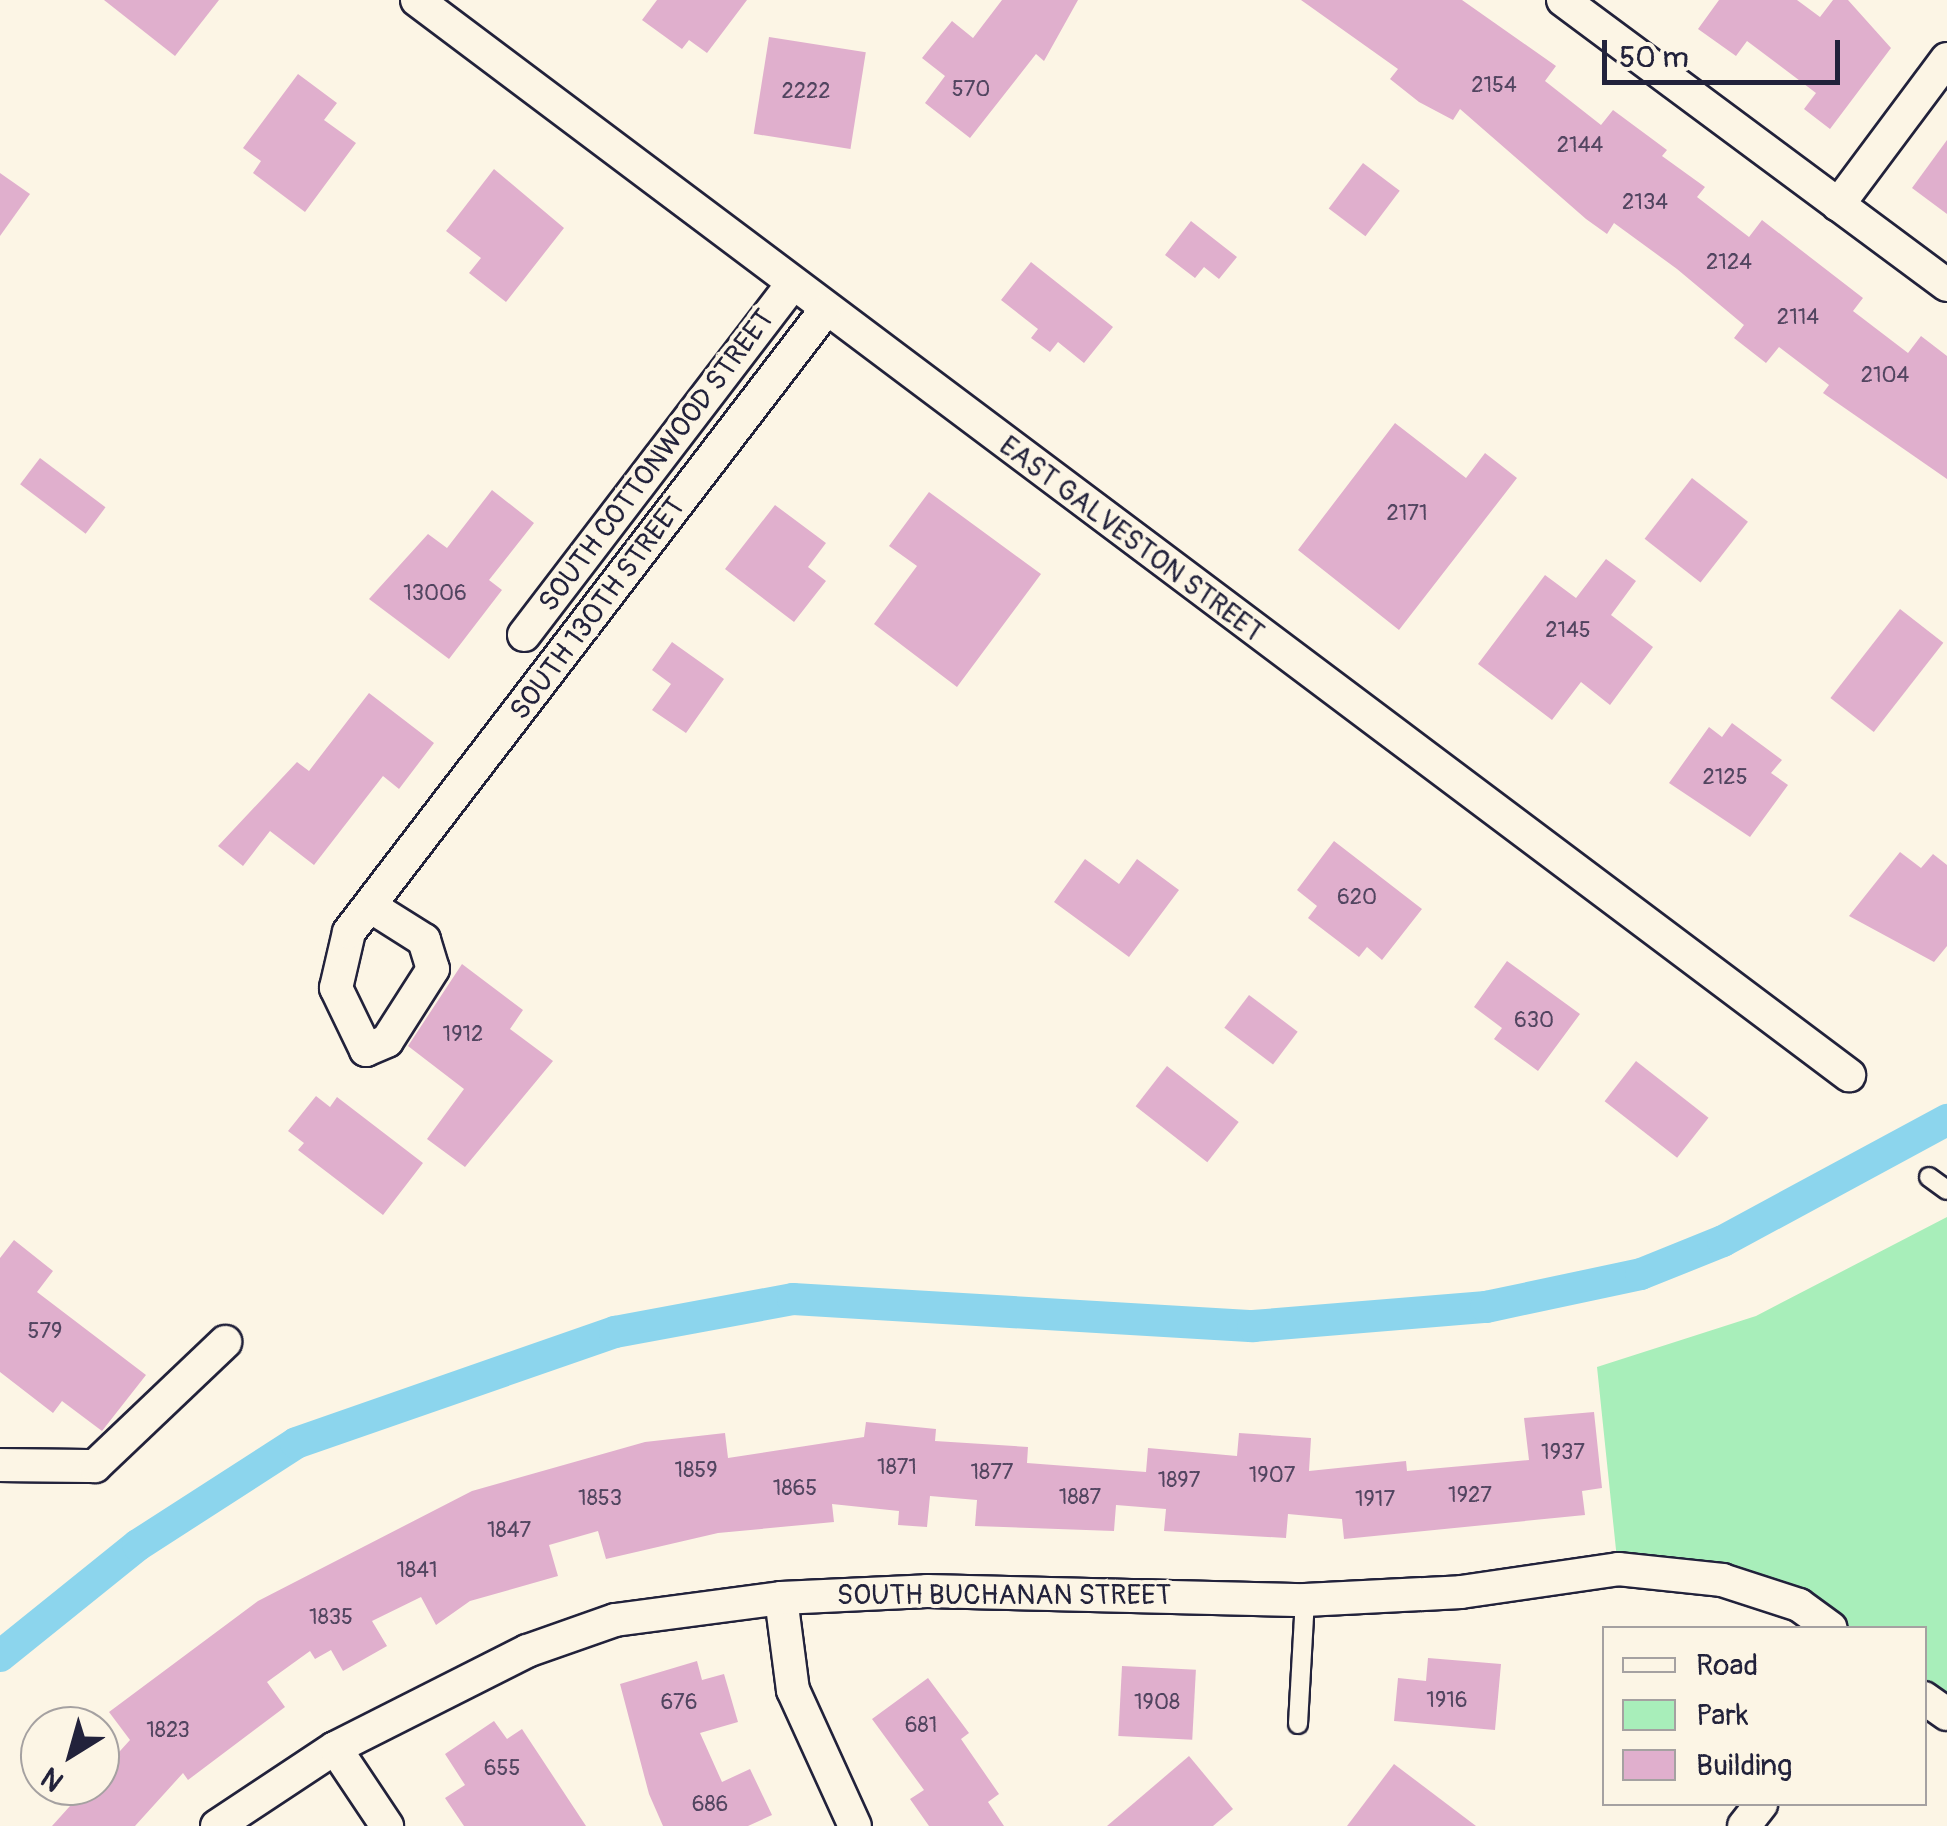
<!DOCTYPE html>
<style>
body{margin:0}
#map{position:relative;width:1947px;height:1826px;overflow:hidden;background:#fcf5e5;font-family:Pangolin,sans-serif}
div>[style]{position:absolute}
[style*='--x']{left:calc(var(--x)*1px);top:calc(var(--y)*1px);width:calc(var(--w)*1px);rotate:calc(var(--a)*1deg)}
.green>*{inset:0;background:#a8eeba}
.canal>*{height:32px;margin:-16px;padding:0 16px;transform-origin:16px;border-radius:16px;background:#8cd5ed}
.building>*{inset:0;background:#e0afcd;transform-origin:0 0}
.roads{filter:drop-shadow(2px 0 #22223b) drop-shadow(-2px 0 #22223b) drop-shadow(0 2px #22223b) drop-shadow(0 -2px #22223b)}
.lane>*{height:18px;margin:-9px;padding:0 9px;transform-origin:9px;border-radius:9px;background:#fcf5e5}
.street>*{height:32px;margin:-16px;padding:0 16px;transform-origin:16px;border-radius:16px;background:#fcf5e5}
span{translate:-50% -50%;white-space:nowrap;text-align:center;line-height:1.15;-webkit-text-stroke:8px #fcf5e5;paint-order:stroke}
.number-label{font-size:22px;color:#524560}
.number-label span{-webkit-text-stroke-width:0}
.street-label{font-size:28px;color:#22223b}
.legend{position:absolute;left:1602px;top:1626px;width:325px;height:180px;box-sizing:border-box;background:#fcf5e5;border:2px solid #a5a1a1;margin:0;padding:12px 18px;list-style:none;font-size:30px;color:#22223b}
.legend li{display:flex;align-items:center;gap:20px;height:50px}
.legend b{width:50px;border:2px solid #a5a1a1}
.north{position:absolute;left:20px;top:1706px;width:100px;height:100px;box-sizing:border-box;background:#fcf5e5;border:2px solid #a5a1a1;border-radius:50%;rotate:217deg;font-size:28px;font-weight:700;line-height:40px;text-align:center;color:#22223b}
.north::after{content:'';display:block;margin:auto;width:35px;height:45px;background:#22223b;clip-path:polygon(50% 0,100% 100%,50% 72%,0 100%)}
.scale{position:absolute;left:1602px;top:40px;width:238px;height:45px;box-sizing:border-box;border:5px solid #22223b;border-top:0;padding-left:12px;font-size:30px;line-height:35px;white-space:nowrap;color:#22223b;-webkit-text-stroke:8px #fcf5e5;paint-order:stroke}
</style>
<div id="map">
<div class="green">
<div style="clip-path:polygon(1947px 1217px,1947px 1714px,1925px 1698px,1924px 1628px,1831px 1628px,1799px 1605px,1618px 1569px,1597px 1367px,1756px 1316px)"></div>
</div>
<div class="canal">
<div style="--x:0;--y:1656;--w:177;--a:-38.8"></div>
<div style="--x:138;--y:1545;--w:188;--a:-32.8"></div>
<div style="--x:296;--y:1443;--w:338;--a:-19.2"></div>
<div style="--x:615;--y:1332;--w:181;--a:-10.5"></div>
<div style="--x:793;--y:1299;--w:461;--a:3.4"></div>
<div style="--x:1253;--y:1326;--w:234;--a:-4.7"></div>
<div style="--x:1486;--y:1307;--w:158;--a:-12"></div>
<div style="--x:1641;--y:1274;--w:88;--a:-21.9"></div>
<div style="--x:1723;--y:1241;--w:255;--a:-28.4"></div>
</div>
<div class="building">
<div style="clip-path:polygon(104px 0,219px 0,175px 56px)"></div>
<div style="clip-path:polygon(657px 0,747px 0,707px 53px,689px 40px,682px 49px,642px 20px)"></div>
<div style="clip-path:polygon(1002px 0,1078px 0,1044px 61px,1036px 54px,970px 138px,925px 103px,945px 76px,922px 58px,952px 21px,973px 38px)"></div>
<div style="clip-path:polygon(1301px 0,1462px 0,1556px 66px,1545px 81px,1601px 125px,1613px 110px,1667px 150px,1662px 156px,1705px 187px,1697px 197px,1749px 237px,1762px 220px,1863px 298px,1853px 311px,1908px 353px,1921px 336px,1947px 356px,1947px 479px,1823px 393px,1829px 385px,1779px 347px,1766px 363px,1734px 338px,1744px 325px,1677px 269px,1614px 223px,1607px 234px,1586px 219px,1460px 109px,1453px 120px,1419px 102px,1390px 79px,1398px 69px)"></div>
<div style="clip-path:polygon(1719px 0,1797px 0,1820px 17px,1833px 0,1848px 0,1891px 48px,1830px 129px,1804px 109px,1816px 93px,1747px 41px,1736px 56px,1698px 29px)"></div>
<div style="left:769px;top:37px;width:98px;height:98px;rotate:9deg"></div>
<div style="clip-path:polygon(298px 74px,337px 103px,324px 120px,356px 143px,305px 212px,253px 173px,261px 161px,243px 148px)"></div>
<div style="clip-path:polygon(1947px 140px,1947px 214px,1912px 188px)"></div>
<div style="left:1363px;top:163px;width:46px;height:57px;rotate:37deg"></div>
<div style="clip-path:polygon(494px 169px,564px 228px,506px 302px,469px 273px,481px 258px,446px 231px)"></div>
<div style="clip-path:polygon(0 173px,30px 194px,0 236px)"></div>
<div style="clip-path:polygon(1191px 221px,1237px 257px,1219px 279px,1204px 267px,1195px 278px,1165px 255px)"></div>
<div style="clip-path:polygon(1031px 262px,1113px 327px,1084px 363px,1058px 342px,1050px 352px,1031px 338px,1038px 329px,1001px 300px)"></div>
<div style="clip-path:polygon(1395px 423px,1466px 478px,1485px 453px,1517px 478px,1399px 630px,1298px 550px)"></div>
<div style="left:40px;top:458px;width:82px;height:33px;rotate:37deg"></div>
<div style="left:1692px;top:478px;width:71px;height:77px;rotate:38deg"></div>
<div style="clip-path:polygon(492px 490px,534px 523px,489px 580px,502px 590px,449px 659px,369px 599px,428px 534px,447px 548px)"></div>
<div style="clip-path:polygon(929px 492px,1041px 574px,957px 687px,874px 624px,917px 566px,889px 546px)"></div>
<div style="clip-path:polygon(775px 505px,826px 543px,808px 567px,826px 581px,794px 622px,725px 569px)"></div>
<div style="clip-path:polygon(1606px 559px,1636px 581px,1611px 615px,1653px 647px,1610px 705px,1581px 682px,1552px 720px,1478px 664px,1545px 575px,1576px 598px)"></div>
<div style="left:1900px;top:609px;width:55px;height:113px;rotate:38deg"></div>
<div style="clip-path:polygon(672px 642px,724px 679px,686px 733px,652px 710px,671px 684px,652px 670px)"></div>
<div style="clip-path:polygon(369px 693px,434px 743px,399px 789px,383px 776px,314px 865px,270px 831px,243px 866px,218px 846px,297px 762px,309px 771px)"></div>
<div style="clip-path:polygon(1732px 723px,1782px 760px,1771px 773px,1788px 785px,1750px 837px,1669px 783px,1709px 727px,1722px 737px)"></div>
<div style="clip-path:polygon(1334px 841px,1422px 909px,1382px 960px,1367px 947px,1359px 957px,1308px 918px,1317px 906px,1297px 890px)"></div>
<div style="clip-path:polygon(1900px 852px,1921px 868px,1933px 854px,1947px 865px,1947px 946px,1934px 962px,1849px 916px)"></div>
<div style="clip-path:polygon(1085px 859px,1119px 884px,1137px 859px,1179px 890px,1129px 957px,1054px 902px)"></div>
<div style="clip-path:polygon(1507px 961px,1580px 1014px,1538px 1071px,1494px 1039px,1502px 1028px,1474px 1007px)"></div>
<div style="clip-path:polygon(462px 964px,523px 1010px,510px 1029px,553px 1061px,465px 1167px,427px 1139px,464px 1089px,408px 1046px)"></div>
<div style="left:1249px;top:995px;width:61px;height:41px;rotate:37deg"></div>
<div style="left:1636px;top:1061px;width:92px;height:51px;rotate:38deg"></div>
<div style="left:1167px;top:1066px;width:91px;height:51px;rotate:38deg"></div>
<div style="clip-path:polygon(316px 1096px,330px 1107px,337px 1097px,423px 1163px,383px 1215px,298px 1150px,304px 1143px,288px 1131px)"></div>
<div style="clip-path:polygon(14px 1240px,53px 1271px,37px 1292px,146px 1375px,102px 1431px,62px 1401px,53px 1413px,0 1372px,0 1258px)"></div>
<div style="clip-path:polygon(1594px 1412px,1602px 1488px,1582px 1491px,1585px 1515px,1344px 1539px,1342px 1519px,1288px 1514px,1286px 1538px,1164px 1531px,1166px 1509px,1116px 1505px,1114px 1531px,975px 1526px,977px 1500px,930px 1496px,927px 1527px,898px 1525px,899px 1511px,832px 1504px,834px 1522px,718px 1533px,606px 1559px,598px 1531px,549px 1545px,558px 1576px,470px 1601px,436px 1625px,421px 1597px,372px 1621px,387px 1646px,343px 1671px,331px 1650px,315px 1659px,310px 1651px,267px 1682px,285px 1707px,188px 1780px,183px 1773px,135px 1826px,52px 1826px,88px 1786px,100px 1786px,100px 1773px,130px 1740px,109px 1712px,258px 1601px,472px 1491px,645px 1442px,725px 1433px,728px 1458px,864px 1437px,866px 1422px,936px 1429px,935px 1441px,1028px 1447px,1027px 1463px,1146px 1472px,1148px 1448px,1237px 1456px,1239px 1433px,1311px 1438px,1309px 1471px,1406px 1461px,1407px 1471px,1529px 1460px,1524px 1418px)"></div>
<div style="clip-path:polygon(1428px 1658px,1501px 1664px,1495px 1730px,1394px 1721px,1398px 1678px,1426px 1681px)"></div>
<div style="clip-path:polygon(697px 1661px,702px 1680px,724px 1674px,738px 1722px,700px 1733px,722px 1782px,750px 1769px,772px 1815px,748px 1826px,663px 1826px,649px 1794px,620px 1684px)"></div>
<div style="left:1122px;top:1666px;width:74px;height:70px;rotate:3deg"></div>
<div style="clip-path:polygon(928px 1678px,969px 1733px,961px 1739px,999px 1794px,988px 1802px,1004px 1826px,929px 1826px,910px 1799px,924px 1790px,872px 1719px)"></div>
<div style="clip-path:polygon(494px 1721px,507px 1739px,522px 1729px,586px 1826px,464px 1826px,445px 1798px,465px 1785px,445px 1754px)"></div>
<div style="clip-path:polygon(1189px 1756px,1233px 1809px,1213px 1826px,1107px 1826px)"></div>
<div style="clip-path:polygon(1394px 1764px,1476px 1826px,1347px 1826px)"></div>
</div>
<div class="roads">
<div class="lane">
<div style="--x:1929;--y:1177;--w:22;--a:36"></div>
<div style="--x:1298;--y:1724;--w:124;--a:-86.8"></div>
</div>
<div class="street">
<div style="--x:417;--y:0;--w:1791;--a:36.9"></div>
<div style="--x:1563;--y:0;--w:478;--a:36.6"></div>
<div style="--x:1838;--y:205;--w:182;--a:-53.3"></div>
<div style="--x:524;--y:635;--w:438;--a:-52.6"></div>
<div style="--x:370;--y:906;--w:64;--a:32.2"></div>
<div style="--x:424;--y:940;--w:30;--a:73"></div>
<div style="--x:433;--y:969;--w:85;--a:122.6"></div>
<div style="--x:387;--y:1041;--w:23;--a:157"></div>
<div style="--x:366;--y:1050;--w:69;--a:-115.8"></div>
<div style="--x:336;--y:988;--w:57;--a:-76.9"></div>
<div style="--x:349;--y:932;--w:781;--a:-52.54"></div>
<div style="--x:0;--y:1465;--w:95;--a:0.6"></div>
<div style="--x:95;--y:1466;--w:180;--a:-43.6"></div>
<div style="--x:781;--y:1598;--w:93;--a:82.6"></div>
<div style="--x:793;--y:1690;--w:149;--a:65.5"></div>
<div style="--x:1924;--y:1698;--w:28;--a:35"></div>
<div style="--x:335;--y:1748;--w:94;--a:56.3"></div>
<div style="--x:217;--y:1826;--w:141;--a:-33.5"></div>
<div style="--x:335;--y:1748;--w:215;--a:-26.8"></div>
<div style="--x:527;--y:1651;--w:93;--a:-19.4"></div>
<div style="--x:615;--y:1620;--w:167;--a:-7.5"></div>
<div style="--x:781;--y:1598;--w:146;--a:-2.7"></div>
<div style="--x:927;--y:1591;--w:378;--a:1.4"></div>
<div style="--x:1305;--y:1600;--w:156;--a:-2.9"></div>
<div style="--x:1461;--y:1592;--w:159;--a:-8.3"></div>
<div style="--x:1618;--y:1569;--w:105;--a:6"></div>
<div style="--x:1722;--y:1580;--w:81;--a:18"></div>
<div style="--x:1799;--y:1605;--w:39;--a:36"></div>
<div style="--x:1744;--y:1826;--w:28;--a:-52"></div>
</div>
</div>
<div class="number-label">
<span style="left:1494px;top:86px">2154</span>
<span style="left:971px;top:90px">570</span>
<span style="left:806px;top:92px">2222</span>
<span style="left:1580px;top:146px">2144</span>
<span style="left:1645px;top:203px">2134</span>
<span style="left:1729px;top:263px">2124</span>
<span style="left:1798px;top:318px">2114</span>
<span style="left:1885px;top:376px">2104</span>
<span style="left:1407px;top:514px">2171</span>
<span style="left:435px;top:594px">13006</span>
<span style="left:1568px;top:631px">2145</span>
<span style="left:1725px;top:778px">2125</span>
<span style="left:1357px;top:898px">620</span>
<span style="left:1534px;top:1021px">630</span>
<span style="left:463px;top:1035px">1912</span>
<span style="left:45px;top:1332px">579</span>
<span style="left:1563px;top:1453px">1937</span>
<span style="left:897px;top:1468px">1871</span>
<span style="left:696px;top:1471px">1859</span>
<span style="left:992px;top:1473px">1877</span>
<span style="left:1272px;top:1476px">1907</span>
<span style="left:1179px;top:1481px">1897</span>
<span style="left:795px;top:1489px">1865</span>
<span style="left:1470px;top:1496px">1927</span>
<span style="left:1080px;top:1498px">1887</span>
<span style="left:600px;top:1499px">1853</span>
<span style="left:1375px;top:1500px">1917</span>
<span style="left:509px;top:1531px">1847</span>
<span style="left:417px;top:1571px">1841</span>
<span style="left:331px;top:1618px">1835</span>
<span style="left:1447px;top:1701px">1916</span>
<span style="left:679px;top:1703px">676</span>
<span style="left:1157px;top:1703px">1908</span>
<span style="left:921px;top:1726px">681</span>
<span style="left:168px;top:1731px">1823</span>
<span style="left:502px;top:1769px">655</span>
<span style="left:710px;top:1805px">686</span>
</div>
<div class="street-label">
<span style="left:657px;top:461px;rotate:-53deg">SOUTH COTTONWOOD STREET</span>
<span style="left:1131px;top:540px;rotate:37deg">EAST GALVESTON STREET</span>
<span style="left:598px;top:609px;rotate:-53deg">SOUTH 130TH STREET</span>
<span style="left:1004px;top:1596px">SOUTH BUCHANAN STREET</span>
</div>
<ul class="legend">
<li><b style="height:12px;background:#fcf5e5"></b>Road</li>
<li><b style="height:28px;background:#a8eeba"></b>Park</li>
<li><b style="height:28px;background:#e0afcd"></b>Building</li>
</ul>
<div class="north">N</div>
<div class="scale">50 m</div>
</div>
